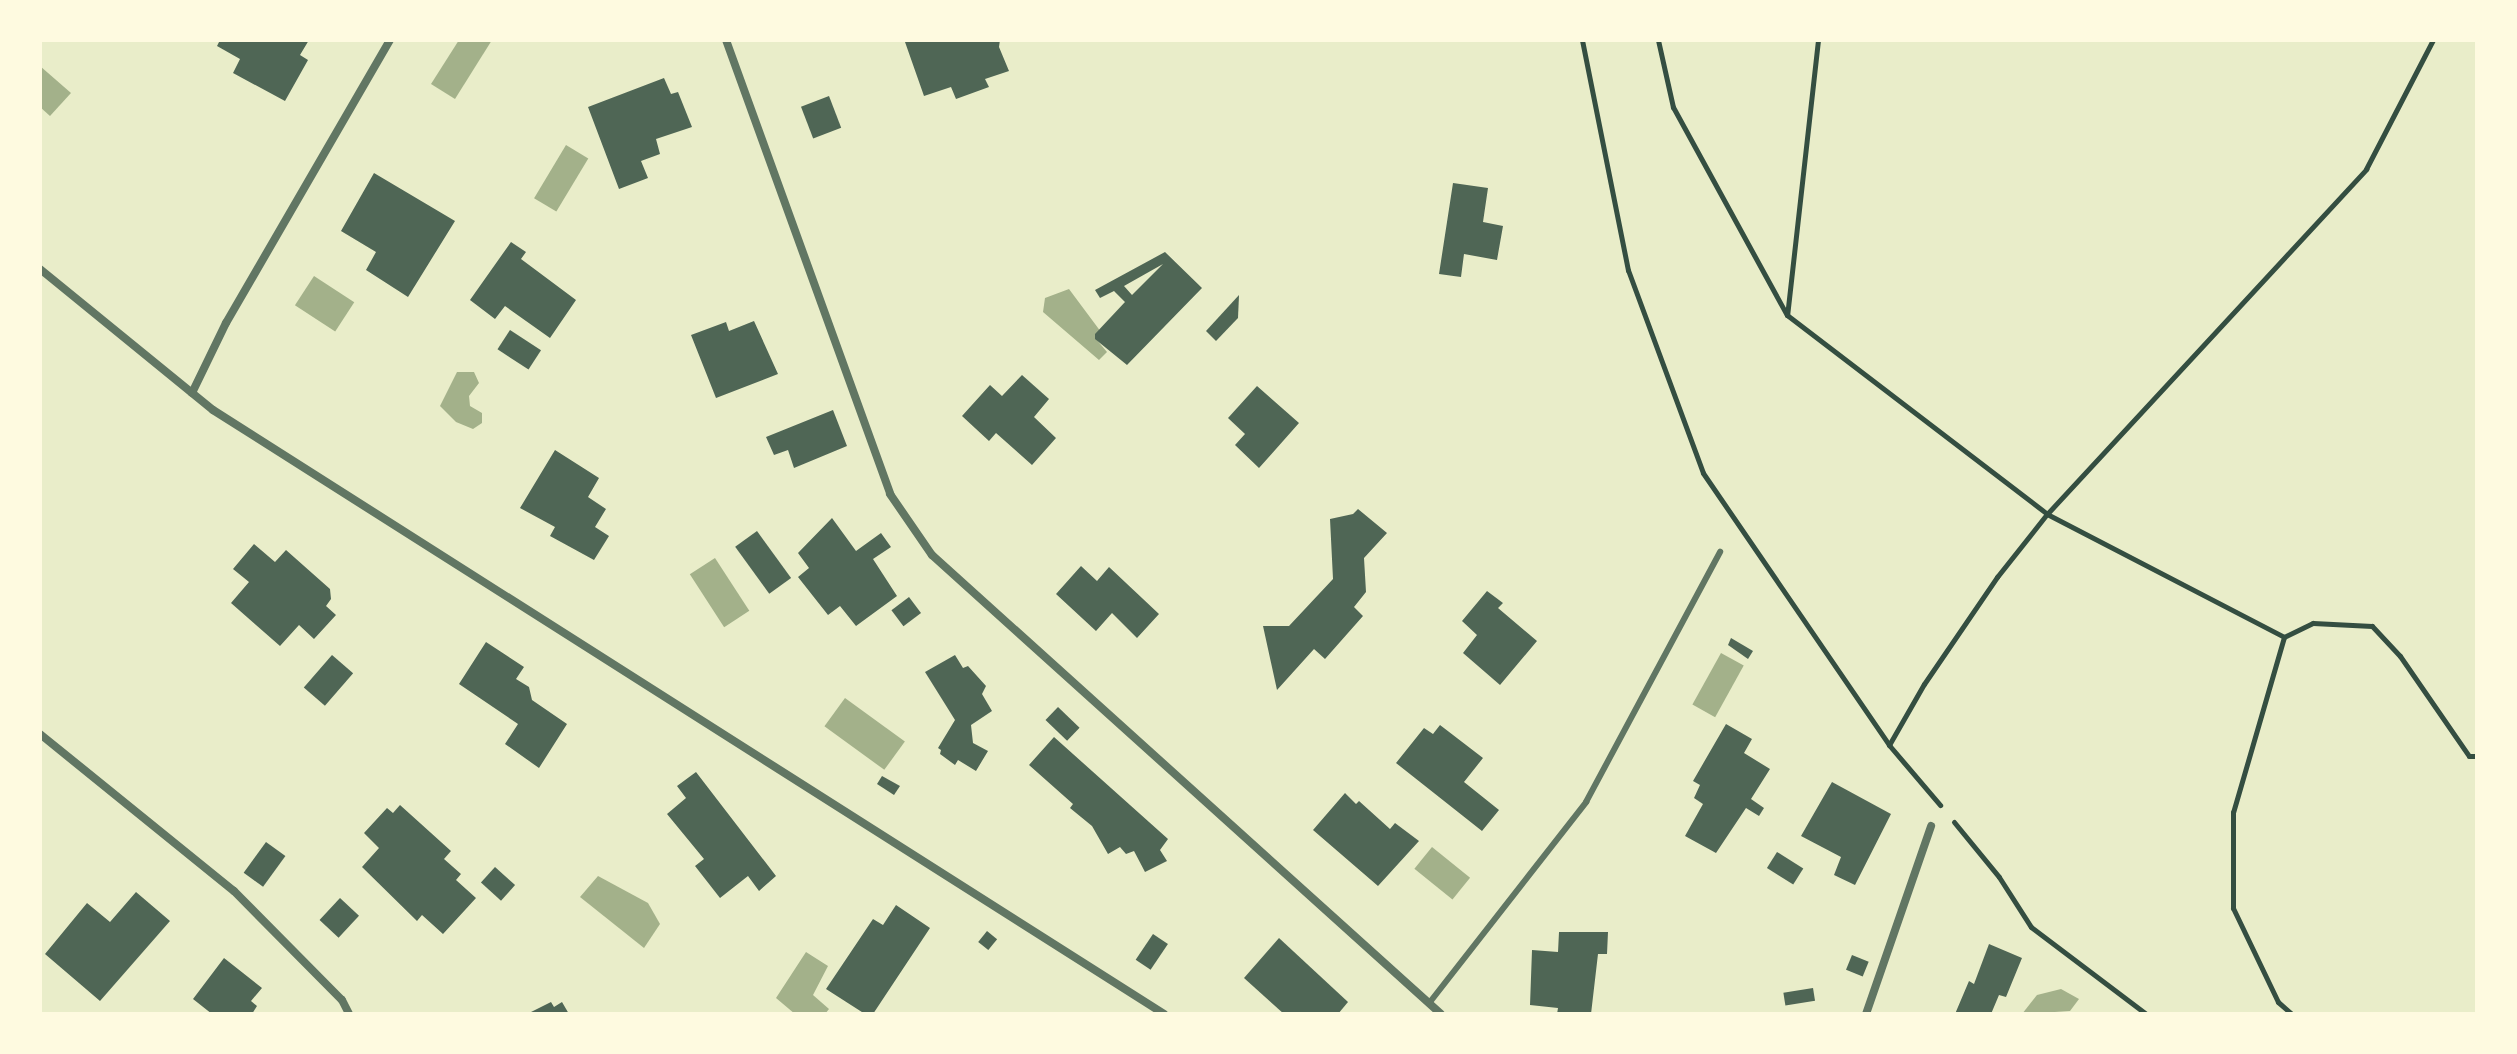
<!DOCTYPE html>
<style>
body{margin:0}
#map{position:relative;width:2517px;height:1054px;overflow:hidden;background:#e9edc9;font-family:Karla,sans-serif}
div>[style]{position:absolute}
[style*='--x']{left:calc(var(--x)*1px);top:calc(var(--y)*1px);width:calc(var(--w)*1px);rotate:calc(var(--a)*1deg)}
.water>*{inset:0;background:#a3b18a;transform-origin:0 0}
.building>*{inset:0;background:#4f6655;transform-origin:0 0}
.path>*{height:5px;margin:-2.5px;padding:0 2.5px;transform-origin:2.5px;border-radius:2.5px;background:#344e41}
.service>*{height:6px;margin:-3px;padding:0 3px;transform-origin:3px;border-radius:3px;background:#617663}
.minor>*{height:8px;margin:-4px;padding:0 4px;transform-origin:4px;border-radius:4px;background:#617663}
span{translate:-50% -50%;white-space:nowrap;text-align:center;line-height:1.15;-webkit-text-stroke:8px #fefae0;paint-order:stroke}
.frame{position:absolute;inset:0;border:42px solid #fefae0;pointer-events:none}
</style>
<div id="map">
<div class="water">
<div style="clip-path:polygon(459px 40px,492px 40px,455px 99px,431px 84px)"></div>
<div style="clip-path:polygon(40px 66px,71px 93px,50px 116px,40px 107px)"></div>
<div style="left:566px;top:145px;width:26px;height:62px;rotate:31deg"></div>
<div style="left:314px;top:276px;width:48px;height:35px;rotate:33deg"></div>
<div style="clip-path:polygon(1069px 289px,1101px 332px,1096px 339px,1107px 352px,1099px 360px,1043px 312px,1045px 298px)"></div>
<div style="clip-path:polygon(457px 372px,474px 372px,479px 383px,469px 396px,470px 406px,482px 413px,482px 423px,473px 429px,456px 422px,440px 406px)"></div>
<div style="left:715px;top:558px;width:63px;height:30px;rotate:57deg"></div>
<div style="left:1721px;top:653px;width:26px;height:59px;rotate:29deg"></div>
<div style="left:845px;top:698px;width:74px;height:35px;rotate:36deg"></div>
<div style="left:1432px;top:847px;width:49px;height:28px;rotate:39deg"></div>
<div style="clip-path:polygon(598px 876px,648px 903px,660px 924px,644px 948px,580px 897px)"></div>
<div style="clip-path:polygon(806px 952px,828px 966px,813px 995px,829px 1009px,825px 1014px,795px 1014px,776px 998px)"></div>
<div style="clip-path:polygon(2061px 989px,2079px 999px,2070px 1011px,2022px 1014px,2037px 995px)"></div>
</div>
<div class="building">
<div style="clip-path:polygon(220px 40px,309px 40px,300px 55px,308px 60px,285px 101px,233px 73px,240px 59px,217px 46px)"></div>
<div style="clip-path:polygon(911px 40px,1000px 40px,999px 47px,1009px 71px,985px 79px,989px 87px,956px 99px,951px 87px,924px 96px,905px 42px)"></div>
<div style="clip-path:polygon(664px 78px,671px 94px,678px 92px,692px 127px,656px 139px,660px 154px,641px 161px,648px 178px,619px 189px,588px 107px)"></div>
<div style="left:829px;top:96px;width:34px;height:30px;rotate:69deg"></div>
<div style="clip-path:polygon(374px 173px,455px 221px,408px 297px,366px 270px,376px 252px,341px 231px)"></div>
<div style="clip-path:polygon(1453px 183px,1488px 188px,1483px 222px,1503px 226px,1497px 260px,1464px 254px,1461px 277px,1439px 274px)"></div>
<div style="clip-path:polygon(511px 242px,526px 252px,521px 259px,576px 300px,550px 338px,505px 306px,495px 319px,470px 300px)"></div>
<div style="clip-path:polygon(evenodd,1165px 252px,1202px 288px,1127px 365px,1095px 339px,1095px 334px,1125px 302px,1114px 291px,1100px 298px,1095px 290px,1165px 252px,1163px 264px,1132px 295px,1124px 286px,1163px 264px)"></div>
<div style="clip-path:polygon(1239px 295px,1238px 318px,1216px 341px,1206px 331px)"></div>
<div style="clip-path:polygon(754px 321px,778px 374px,716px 398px,691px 335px,726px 322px,729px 331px)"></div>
<div style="left:510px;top:330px;width:37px;height:23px;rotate:33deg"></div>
<div style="clip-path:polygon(1022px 375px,1049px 399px,1034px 417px,1056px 438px,1032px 465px,996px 433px,989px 441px,962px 416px,990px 385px,1002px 396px)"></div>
<div style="clip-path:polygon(1257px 386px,1299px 423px,1259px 468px,1235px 445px,1245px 434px,1228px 418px)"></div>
<div style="clip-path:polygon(833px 410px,847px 446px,794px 468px,788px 450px,774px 455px,766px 437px)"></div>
<div style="clip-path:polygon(555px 450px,599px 478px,588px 497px,606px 509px,595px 527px,609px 536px,594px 560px,550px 536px,555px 527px,520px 508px)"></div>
<div style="clip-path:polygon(1358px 509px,1387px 533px,1364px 558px,1366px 592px,1354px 607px,1363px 616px,1325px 659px,1314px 649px,1277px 690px,1263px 626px,1289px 626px,1333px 579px,1330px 519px,1353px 514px)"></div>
<div style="clip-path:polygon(832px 518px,856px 551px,881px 533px,891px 547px,873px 559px,897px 596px,856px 626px,840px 606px,828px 615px,798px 577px,809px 568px,798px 553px)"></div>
<div style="left:757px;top:531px;width:58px;height:27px;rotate:54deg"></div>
<div style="clip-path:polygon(254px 544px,275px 562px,286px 550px,330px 589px,331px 599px,326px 606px,336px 615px,314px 639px,299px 625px,280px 646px,231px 603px,249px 582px,233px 569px)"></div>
<div style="clip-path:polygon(1081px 566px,1097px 581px,1109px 567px,1159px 614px,1137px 638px,1112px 613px,1096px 631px,1056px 594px)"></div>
<div style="clip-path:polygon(1487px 591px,1503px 603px,1498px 608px,1537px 641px,1500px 685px,1463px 653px,1477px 635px,1462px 621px)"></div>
<div style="left:909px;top:597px;width:20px;height:22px;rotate:53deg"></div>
<div style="clip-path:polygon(1731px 638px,1753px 651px,1748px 659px,1728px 645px)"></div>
<div style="clip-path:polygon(486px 642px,524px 667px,516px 679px,529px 687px,532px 700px,567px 724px,539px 768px,505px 744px,518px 724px,459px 684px)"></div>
<div style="left:332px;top:655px;width:28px;height:43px;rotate:41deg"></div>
<div style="clip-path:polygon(955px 655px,963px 668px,968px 666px,986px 686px,982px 694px,992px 711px,971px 725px,973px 743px,988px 751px,976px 771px,958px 760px,955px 765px,940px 754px,941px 750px,938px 748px,955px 720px,925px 672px)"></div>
<div style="left:1058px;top:707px;width:30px;height:18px;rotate:44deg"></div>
<div style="clip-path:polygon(1726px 724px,1752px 739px,1744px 753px,1770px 769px,1751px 799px,1764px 808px,1759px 816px,1746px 808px,1716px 853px,1685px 836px,1703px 804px,1694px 798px,1700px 785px,1693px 781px)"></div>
<div style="clip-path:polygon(1440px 725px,1483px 758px,1464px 782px,1499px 810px,1482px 831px,1396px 763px,1424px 728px,1433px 734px)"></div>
<div style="clip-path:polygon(1054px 737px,1168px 839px,1160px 850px,1167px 861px,1145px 872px,1134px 851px,1126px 854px,1120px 847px,1108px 854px,1092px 826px,1070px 808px,1073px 804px,1029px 765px)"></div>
<div style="clip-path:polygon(696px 772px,776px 876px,759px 891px,748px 876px,720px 898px,695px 866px,704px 859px,667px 814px,686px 798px,677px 786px)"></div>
<div style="clip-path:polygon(882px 776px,900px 786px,894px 795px,877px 784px)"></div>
<div style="clip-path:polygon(1832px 782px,1891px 814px,1855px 885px,1834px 875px,1841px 857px,1801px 836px)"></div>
<div style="clip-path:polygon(1345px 793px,1356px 804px,1359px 801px,1390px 829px,1395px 823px,1419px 841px,1378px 886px,1313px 830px)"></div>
<div style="clip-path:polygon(400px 805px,451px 851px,444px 859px,461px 874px,456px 880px,476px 898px,443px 934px,422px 915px,417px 921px,362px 867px,379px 848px,364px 833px,387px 808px,393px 813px)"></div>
<div style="left:266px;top:842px;width:24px;height:38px;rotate:36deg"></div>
<div style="left:1777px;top:852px;width:31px;height:19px;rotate:32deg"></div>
<div style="left:495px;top:867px;width:27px;height:21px;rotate:42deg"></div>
<div style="clip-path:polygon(136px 892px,170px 921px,100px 1001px,45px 954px,87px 903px,110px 922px)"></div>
<div style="left:340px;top:898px;width:26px;height:30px;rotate:43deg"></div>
<div style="clip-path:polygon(896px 905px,930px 928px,873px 1014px,865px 1014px,826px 989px,873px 919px,883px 925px)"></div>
<div style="left:987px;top:931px;width:13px;height:14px;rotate:39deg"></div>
<div style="clip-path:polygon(1559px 932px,1608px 932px,1607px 954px,1598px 954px,1591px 1014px,1557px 1014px,1558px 1008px,1530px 1005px,1532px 950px,1558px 952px)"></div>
<div style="left:1153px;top:934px;width:18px;height:31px;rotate:34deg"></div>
<div style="clip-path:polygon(1279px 938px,1348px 1002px,1338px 1014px,1284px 1014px,1244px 978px)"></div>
<div style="clip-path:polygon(1989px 944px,2022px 958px,2006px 997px,1999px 995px,1991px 1014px,1955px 1014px,1969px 981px,1974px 984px)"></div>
<div style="left:1852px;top:955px;width:18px;height:16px;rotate:22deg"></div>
<div style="clip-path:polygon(224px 958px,262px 988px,251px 1001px,257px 1006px,252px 1014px,212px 1014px,193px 999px)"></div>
<div style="left:1813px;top:988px;width:13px;height:30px;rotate:81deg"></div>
<div style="clip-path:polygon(551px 1002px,554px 1007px,562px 1002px,569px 1014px,527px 1014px)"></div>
</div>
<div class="path">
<div style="--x:1582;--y:40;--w:235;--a:78.7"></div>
<div style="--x:1628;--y:270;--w:216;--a:69.7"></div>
<div style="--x:1703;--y:473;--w:330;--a:55.6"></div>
<div style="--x:1889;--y:745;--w:79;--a:49.6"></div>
<div style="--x:1658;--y:40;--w:69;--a:77.4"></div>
<div style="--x:1673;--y:107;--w:237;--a:61.3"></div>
<div style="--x:1818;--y:40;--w:277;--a:96.4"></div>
<div style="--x:1787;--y:315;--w:327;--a:37.4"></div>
<div style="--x:2047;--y:514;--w:267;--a:27.4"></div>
<div style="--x:2284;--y:637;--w:182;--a:106.2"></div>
<div style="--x:2233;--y:812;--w:96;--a:90"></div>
<div style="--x:2233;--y:908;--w:104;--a:64.4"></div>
<div style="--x:2278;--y:1002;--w:18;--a:41"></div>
<div style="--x:2284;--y:637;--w:32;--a:-26"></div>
<div style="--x:2313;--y:623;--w:59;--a:2.9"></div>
<div style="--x:2372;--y:626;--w:41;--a:47"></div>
<div style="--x:2400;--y:656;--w:121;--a:55.4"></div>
<div style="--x:2469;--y:756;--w:8;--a:0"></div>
<div style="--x:1889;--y:745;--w:70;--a:-60.2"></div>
<div style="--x:1924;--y:684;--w:130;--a:-55.7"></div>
<div style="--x:1997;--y:577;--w:80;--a:-51.6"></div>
<div style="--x:2047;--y:514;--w:470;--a:-47.2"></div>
<div style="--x:2366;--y:169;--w:145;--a:-62.6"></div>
<div style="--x:1954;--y:822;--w:71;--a:50.7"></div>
<div style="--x:1999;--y:877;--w:59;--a:57.4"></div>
<div style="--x:2031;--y:927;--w:144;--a:37.1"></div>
</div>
<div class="service">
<div style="--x:1430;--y:1002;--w:254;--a:-52"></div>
<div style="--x:1586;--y:802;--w:284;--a:-61.8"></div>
</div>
<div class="minor">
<div style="--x:726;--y:40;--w:483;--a:70.1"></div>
<div style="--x:890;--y:494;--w:74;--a:55.5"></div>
<div style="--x:932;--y:555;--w:685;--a:42.04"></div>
<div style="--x:40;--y:269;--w:223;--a:39.2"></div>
<div style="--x:213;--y:410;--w:1127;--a:32.42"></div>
<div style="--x:192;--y:393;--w:78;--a:-64.1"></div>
<div style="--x:226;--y:323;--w:327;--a:-59.9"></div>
<div style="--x:40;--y:734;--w:250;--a:39"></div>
<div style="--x:234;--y:891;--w:153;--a:45.3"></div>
<div style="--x:342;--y:1000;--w:16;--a:63"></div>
<div style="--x:1866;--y:1014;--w:199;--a:-70.9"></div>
</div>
<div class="frame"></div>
</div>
